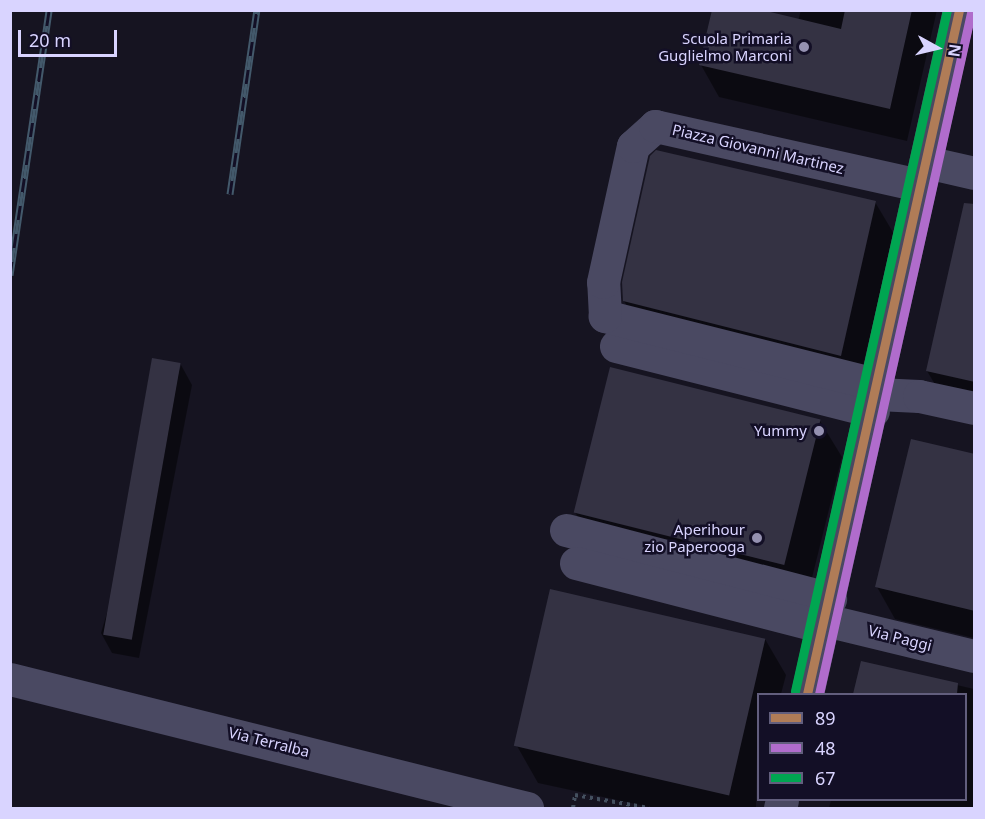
<!DOCTYPE html>
<style>
body{margin:0}
#map{position:relative;width:985px;height:819px;overflow:hidden;background:#161421;font-family:"Noto Sans",sans-serif}
div>[style]{position:absolute}
[style*='--x']{left:calc(var(--x)*1px);top:calc(var(--y)*1px);width:calc(var(--w)*1px);rotate:calc(var(--a)*1deg)}
.shadow>*{inset:0;background:#0007}
.building>*{inset:0;background:#343243;transform-origin:0 0}
.path>*{height:4px;margin-top:-2px;transform-origin:0;background:repeating-linear-gradient(90deg,#44505f 0 3px,transparent 0 7.5px)}
.minor>*{height:33px;margin:-16.5px;padding:0 16.5px;transform-origin:16.5px;border-radius:16.5px;background:#4a4962}
.rail>*{height:7px;margin-top:-3.5px;transform-origin:0;background:repeating-linear-gradient(90deg,#130f26 0 14px,#43596b 0 28px);box-sizing:border-box;border-block:2px solid #43596b}
.bus-1>*{height:9px;margin:-4.5px;padding:0 4.5px;transform-origin:4.5px;border-radius:4.5px;background:#b07c57}
.bus-2>*{height:9px;margin:-4.5px;padding:0 4.5px;transform-origin:4.5px;border-radius:4.5px;background:#b06ccc}
.bus-3>*{height:9px;margin:-4.5px;padding:0 4.5px;transform-origin:4.5px;border-radius:4.5px;background:#00a651}
.dots>*{width:16px;height:16px;translate:-50% -50%;box-sizing:border-box;border:3px solid #130f26;border-radius:50%}
span{translate:-50% -50%;white-space:nowrap;text-align:center;line-height:1.15;-webkit-text-stroke:5px #130f26;paint-order:stroke}
.poi-label{font-size:15px;color:#d9d4ff}
.right{translate:-100% -50%;text-align:right}
.street-label{font-size:15px;color:#d9d4ff}
.frame{position:absolute;inset:0;border:12px solid #d9d4ff;pointer-events:none}
.legend{position:absolute;left:757px;top:693px;width:210px;height:108px;box-sizing:border-box;background:#130f26;border:2px solid #625e7d;margin:0;padding:8px 10px;list-style:none;font-size:18px;color:#d9d4ff}
.legend li{display:flex;align-items:center;gap:12px;height:30px}
.legend b{width:30px;border:2px solid #625e7d}
.north{position:absolute;left:907px;top:18px;width:60px;height:60px;-webkit-text-stroke:4px #130f26;paint-order:stroke;rotate:98deg;font-size:16px;font-weight:700;line-height:24px;text-align:center;color:#d9d4ff}
.north::after{content:'';display:block;margin:auto;width:21px;height:27px;background:#d9d4ff;clip-path:polygon(50% 0,100% 100%,50% 72%,0 100%)}
.scale{position:absolute;left:18px;top:30px;width:99px;height:27px;box-sizing:border-box;border:3px solid #d9d4ff;border-top:0;padding-left:8px;font-size:18px;line-height:21px;white-space:nowrap;color:#d9d4ff;-webkit-text-stroke:4px #130f26;paint-order:stroke}
</style>
<div id="map">
<div class="shadow">
<div style="clip-path:polygon(801px 10px,937px 10px,907px 141px,719px 97px,701px 65px,798px 21px)"></div>
<div style="clip-path:polygon(875px 202px,894px 234px,858px 387px,643px 333px,624px 301px)"></div>
<div style="clip-path:polygon(974px 220px,974px 409px,946px 403px,927px 371px)"></div>
<div style="clip-path:polygon(181px 365px,192px 385px,139px 658px,112px 653px,101px 633px)"></div>
<div style="clip-path:polygon(820px 421px,842px 457px,806px 602px,597px 549px,575px 512px)"></div>
<div style="clip-path:polygon(974px 456px,974px 638px,895px 619px,877px 587px)"></div>
<div style="clip-path:polygon(765px 639px,786px 675px,781px 694px,758px 694px,756px 808px,654px 808px,538px 783px,517px 746px)"></div>
<div style="clip-path:polygon(862px 663px,974px 689px,974px 808px,829px 808px,831px 800px,966px 800px,966px 694px,855px 694px)"></div>
</div>
<div class="building">
<div style="clip-path:polygon(712px 10px,762px 10px,841px 29px,845px 10px,912px 10px,890px 109px,699px 65px)"></div>
<div style="clip-path:polygon(656px 150px,876px 201px,841px 356px,623px 301px,622px 282px,650px 156px)"></div>
<div style="clip-path:polygon(964px 203px,975px 204px,975px 382px,926px 371px)"></div>
<div style="left:152px;top:358px;width:29px;height:281px;rotate:10deg"></div>
<div style="left:610px;top:367px;width:217px;height:150px;rotate:14deg"></div>
<div style="clip-path:polygon(911px 439px,975px 454px,975px 611px,875px 587px)"></div>
<div style="left:550px;top:589px;width:221px;height:161px;rotate:13deg"></div>
<div style="clip-path:polygon(861px 661px,958px 683px,957px 694px,853px 694px)"></div>
</div>
<div class="path">
<div style="--x:573;--y:808;--w:13;--a:-81"></div>
<div style="--x:575;--y:795;--w:75;--a:10"></div>
</div>
<div class="minor">
<div style="--x:926;--y:162;--w:49;--a:12.9"></div>
<div style="--x:616;--y:346;--w:265;--a:14.2"></div>
<div style="--x:879;--y:385;--w:283;--a:-165.9"></div>
<div style="--x:605;--y:316;--w:34;--a:-93"></div>
<div style="--x:603;--y:282;--w:139;--a:-77.6"></div>
<div style="--x:633;--y:146;--w:30;--a:-42"></div>
<div style="--x:655;--y:126;--w:271;--a:12.6"></div>
<div style="--x:877;--y:394;--w:42;--a:2.7"></div>
<div style="--x:919;--y:396;--w:56;--a:12.3"></div>
<div style="--x:566;--y:530;--w:273;--a:14.6"></div>
<div style="--x:576;--y:563;--w:255;--a:14.5"></div>
<div style="--x:825;--y:620;--w:153;--a:13.6"></div>
<div style="--x:10;--y:679;--w:533;--a:14.01"></div>
<div style="--x:807;--y:694;--w:701;--a:-77.47"></div>
<div style="--x:780;--y:808;--w:8;--a:-76"></div>
</div>
<div class="rail">
<div style="--x:230;--y:194;--w:186;--a:-81.7"></div>
<div style="--x:10;--y:275;--w:268;--a:-81.6"></div>
</div>
<div class="bus-1">
<div style="--x:807;--y:694;--w:701;--a:-77.47"></div>
</div>
<div class="bus-2">
<div style="--x:819;--y:694;--w:698;--a:-77.42"></div>
</div>
<div class="bus-3">
<div style="--x:795;--y:691;--w:698;--a:-77.42"></div>
</div>
<div class="dots">
<div style="left:804px;top:47px;background:#9591b1"></div>
<div style="left:819px;top:431px;background:#9591b1"></div>
<div style="left:757px;top:538px;background:#9591b1"></div>
</div>
<div class="poi-label">
<span class="right" style="left:792px;top:47px">Scuola Primaria<br>Guglielmo Marconi</span>
<span class="right" style="left:807px;top:431px">Yummy</span>
<span class="right" style="left:745px;top:538px">Aperihour<br>zio Paperooga</span>
</div>
<div class="street-label">
<span style="left:758px;top:149px;rotate:13deg">Piazza Giovanni Martinez</span>
<span style="left:900px;top:638px;rotate:14deg">Via Paggi</span>
<span style="left:269px;top:742px;rotate:14deg">Via Terralba</span>
</div>
<div class="frame"></div>
<ul class="legend">
<li><b style="height:8px;background:#b07c57"></b>89</li>
<li><b style="height:8px;background:#b06ccc"></b>48</li>
<li><b style="height:8px;background:#00a651"></b>67</li>
</ul>
<div class="north">N</div>
<div class="scale">20 m</div>
</div>
